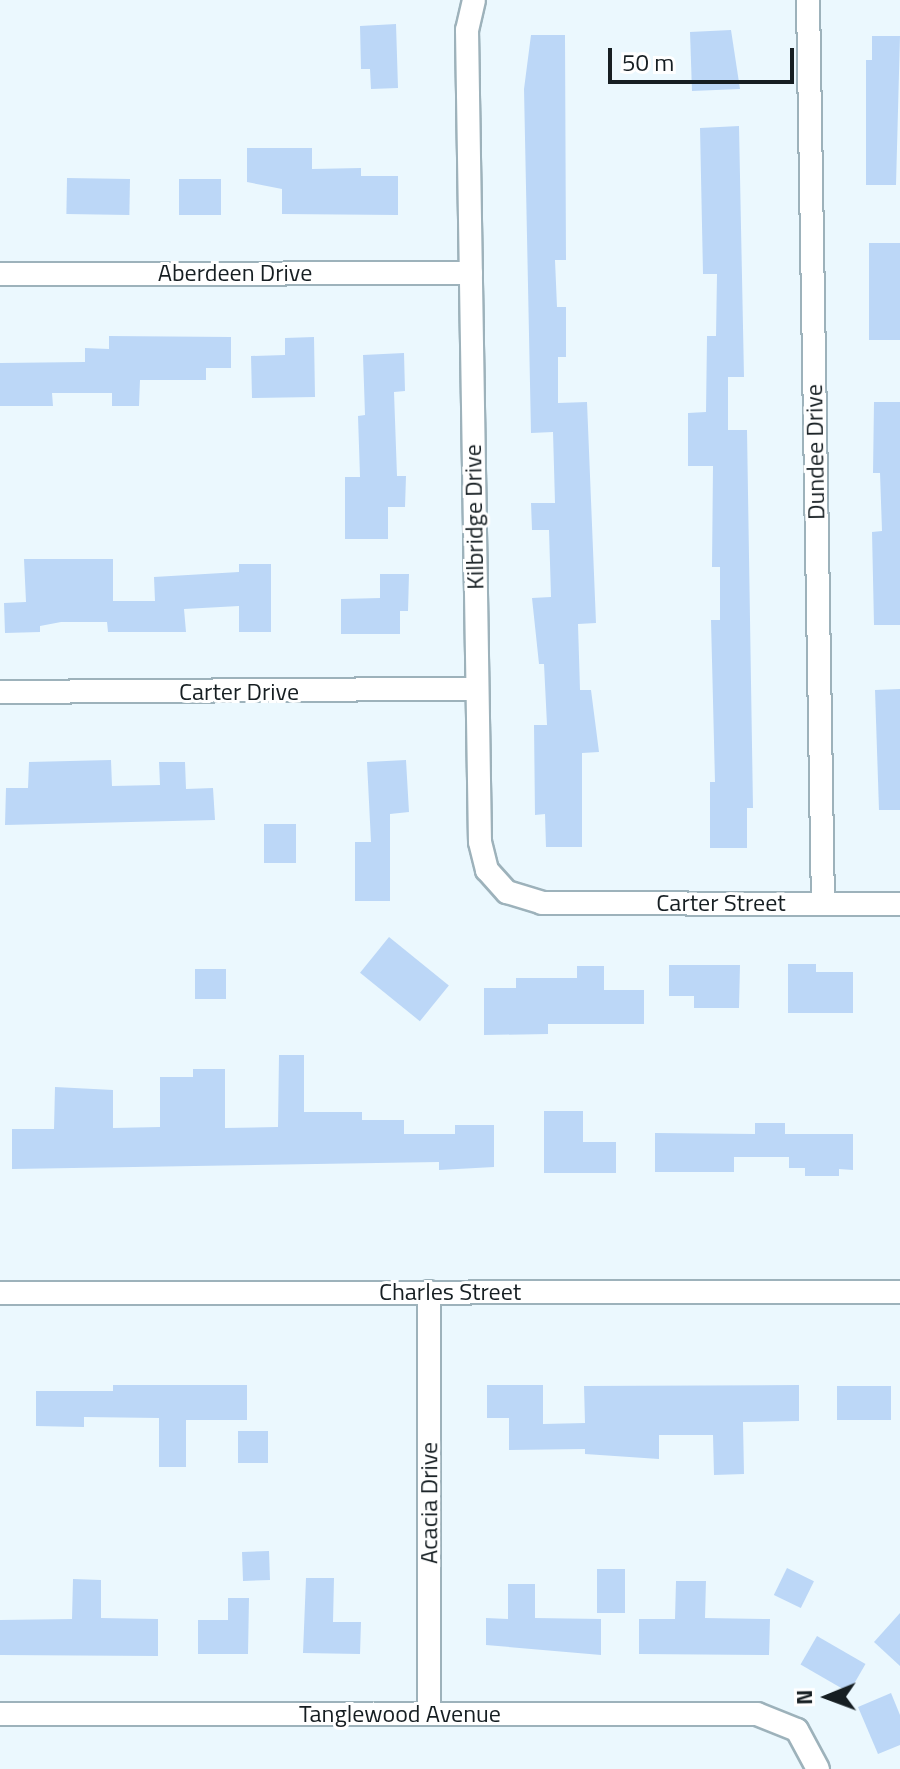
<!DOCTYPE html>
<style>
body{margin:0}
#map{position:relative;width:900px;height:1769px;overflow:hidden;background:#ebf8fe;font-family:"Titillium Web",sans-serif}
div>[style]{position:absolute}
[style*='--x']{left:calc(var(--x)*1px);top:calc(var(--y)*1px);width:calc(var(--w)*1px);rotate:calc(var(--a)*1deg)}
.building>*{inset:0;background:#bcd7f7;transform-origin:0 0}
.roads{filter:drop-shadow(2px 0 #9db2bb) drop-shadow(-2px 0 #9db2bb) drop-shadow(0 2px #9db2bb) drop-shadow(0 -2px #9db2bb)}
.street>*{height:22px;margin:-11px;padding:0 11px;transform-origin:11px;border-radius:11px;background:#fff}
span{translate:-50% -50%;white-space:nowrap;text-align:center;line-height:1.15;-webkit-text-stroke:6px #fff;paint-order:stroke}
.street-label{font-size:24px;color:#161e22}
.north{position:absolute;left:788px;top:1657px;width:80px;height:80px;-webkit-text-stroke:6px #fff;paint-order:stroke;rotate:269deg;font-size:22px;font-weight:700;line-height:32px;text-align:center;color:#161e22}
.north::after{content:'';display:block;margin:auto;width:28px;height:36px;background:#161e22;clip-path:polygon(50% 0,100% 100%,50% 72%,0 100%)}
.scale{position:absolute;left:608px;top:48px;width:186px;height:36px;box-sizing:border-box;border:4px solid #161e22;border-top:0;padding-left:10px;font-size:24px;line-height:28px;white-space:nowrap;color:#161e22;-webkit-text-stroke:6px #fff;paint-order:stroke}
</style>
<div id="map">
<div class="building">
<div style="clip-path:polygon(396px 24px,398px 88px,371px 89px,370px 69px,361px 69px,360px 26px)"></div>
<div style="clip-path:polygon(731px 30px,740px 89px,692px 91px,690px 32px)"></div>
<div style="clip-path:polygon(531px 35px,565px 35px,566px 260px,555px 260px,557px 307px,566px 307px,566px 357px,558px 357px,558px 403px,587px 402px,596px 623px,578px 624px,580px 690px,591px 690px,599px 752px,582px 753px,582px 847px,546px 847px,545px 814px,535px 815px,534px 725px,547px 725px,544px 664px,539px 664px,532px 598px,551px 597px,549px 530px,532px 530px,531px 503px,555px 503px,553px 432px,531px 433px,524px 89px)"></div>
<div style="clip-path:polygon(872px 36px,900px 36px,896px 185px,866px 185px,866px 60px,872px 60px)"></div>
<div style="clip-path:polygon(739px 126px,744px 377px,728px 377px,728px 430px,747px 430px,753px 808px,747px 808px,747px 848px,710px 848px,710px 782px,715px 782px,711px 620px,720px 620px,720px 567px,712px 567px,713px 466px,688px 466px,688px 413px,706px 412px,707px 336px,716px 336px,717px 274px,703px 274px,700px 128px)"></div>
<div style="clip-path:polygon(247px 148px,312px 148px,312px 169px,361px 168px,361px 176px,398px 176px,398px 215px,282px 214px,282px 189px,247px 182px)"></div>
<div style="left:67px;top:178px;width:63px;height:36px;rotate:1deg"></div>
<div style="left:179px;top:179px;width:42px;height:36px"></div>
<div style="left:900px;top:243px;width:97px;height:31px;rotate:90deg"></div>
<div style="clip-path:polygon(109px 336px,231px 337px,231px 368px,206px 368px,206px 380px,140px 380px,139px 406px,112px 406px,112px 393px,52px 393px,53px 406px,0 406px,0 363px,85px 362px,85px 348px,109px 349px)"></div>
<div style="clip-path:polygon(314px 337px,315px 397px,252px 398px,251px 356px,285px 355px,285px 338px)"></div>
<div style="clip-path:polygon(404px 353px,405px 391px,394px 392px,397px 476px,406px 476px,405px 507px,388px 507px,388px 539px,345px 539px,345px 477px,360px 477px,358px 416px,365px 415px,363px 355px)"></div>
<div style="clip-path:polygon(874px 402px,900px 402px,900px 625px,874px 625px,872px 532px,882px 531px,880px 473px,873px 473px)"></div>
<div style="clip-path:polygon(24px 559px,113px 559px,113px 601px,155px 601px,154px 577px,239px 572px,239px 564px,271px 564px,271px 632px,239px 632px,239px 606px,184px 609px,186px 632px,108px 632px,107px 622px,61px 622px,40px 626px,40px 632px,5px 633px,4px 603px,26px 602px)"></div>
<div style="clip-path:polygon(380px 574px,409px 574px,408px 611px,400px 611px,400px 634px,341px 634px,341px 599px,380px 598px)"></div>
<div style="clip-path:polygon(900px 689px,900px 810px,879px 810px,875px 690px)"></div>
<div style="clip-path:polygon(111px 760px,112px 786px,160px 785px,159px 762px,185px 762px,186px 789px,213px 788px,215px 820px,5px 825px,6px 788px,28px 788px,29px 762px)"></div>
<div style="clip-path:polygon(406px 760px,409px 812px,390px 814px,390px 901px,355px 901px,355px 842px,371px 842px,367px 762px)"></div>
<div style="left:264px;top:824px;width:32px;height:39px"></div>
<div style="left:389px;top:937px;width:77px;height:46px;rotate:39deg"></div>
<div style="clip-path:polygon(788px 964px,816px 964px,816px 972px,853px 972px,853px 1013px,788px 1013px)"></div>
<div style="clip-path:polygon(669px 965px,740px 965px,739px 1008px,694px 1008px,694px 996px,669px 996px)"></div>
<div style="clip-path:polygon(577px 966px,604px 966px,604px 990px,644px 990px,644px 1024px,548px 1024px,548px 1034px,484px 1035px,484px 988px,516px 988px,516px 978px,577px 978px)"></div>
<div style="left:195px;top:969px;width:31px;height:30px"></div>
<div style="clip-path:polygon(279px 1055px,304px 1055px,304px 1112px,362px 1112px,362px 1120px,404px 1120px,404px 1134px,455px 1134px,455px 1125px,494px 1125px,494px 1167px,439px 1170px,439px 1162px,12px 1169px,12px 1129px,54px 1129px,55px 1087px,113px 1090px,113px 1128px,160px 1127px,160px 1077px,193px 1077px,193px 1069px,225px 1069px,225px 1128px,278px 1127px)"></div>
<div style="clip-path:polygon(544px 1111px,583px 1111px,583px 1142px,616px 1142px,616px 1173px,544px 1173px)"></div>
<div style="clip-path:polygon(755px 1123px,785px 1123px,785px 1134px,853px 1134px,853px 1170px,839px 1169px,839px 1176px,805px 1176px,805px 1168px,789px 1168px,789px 1157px,734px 1157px,734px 1172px,655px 1172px,655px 1133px,755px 1134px)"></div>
<div style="clip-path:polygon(113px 1385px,247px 1385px,247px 1420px,186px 1420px,186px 1467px,159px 1467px,159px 1418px,84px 1417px,84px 1427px,36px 1426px,36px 1391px,113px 1391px)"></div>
<div style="clip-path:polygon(487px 1385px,543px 1385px,543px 1424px,585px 1423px,584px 1386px,799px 1385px,799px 1421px,743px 1422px,744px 1474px,714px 1475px,713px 1435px,659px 1435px,659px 1459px,585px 1454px,585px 1449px,509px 1450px,509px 1418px,487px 1418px)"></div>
<div style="left:837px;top:1386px;width:54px;height:34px"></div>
<div style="left:238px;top:1431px;width:30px;height:32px"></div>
<div style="left:269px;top:1551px;width:29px;height:27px;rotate:88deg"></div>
<div style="left:787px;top:1568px;width:30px;height:30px;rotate:26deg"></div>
<div style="left:597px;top:1569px;width:28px;height:44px"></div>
<div style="clip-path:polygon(306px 1578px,334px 1578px,333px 1622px,361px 1622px,360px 1654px,303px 1653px)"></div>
<div style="clip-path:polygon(73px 1579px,101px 1580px,101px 1618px,158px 1619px,158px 1656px,0 1655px,0 1620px,72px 1619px)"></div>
<div style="clip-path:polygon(676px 1581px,706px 1581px,705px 1618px,770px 1619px,769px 1655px,639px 1654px,639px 1619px,675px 1619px)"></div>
<div style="clip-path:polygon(508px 1584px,535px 1584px,535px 1618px,601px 1619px,601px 1655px,486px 1645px,486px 1618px,508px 1619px)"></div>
<div style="clip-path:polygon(228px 1598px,249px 1598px,248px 1654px,198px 1654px,198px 1620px,228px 1620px)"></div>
<div style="clip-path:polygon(900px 1613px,900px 1666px,874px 1642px)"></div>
<div style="left:817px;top:1636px;width:56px;height:33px;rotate:30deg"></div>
<div style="clip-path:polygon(891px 1693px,900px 1715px,900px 1745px,878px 1754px,858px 1707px)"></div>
</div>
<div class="roads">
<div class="street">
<div style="--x:474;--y:0;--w:31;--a:103"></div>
<div style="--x:467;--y:30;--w:65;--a:89.1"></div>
<div style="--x:468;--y:95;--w:747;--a:89.08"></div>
<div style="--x:480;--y:842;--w:29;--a:76"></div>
<div style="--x:487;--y:870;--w:30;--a:48"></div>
<div style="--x:507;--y:892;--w:37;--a:17"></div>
<div style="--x:542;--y:903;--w:358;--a:0.2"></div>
<div style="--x:808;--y:0;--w:903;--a:89.05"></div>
<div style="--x:0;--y:274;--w:471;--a:-0.1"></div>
<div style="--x:0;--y:692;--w:477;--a:-0.4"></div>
<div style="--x:0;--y:1293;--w:900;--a:-0.06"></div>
<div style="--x:0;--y:1714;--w:757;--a:0"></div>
<div style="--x:757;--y:1714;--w:43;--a:21.8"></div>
<div style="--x:797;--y:1730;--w:44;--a:61.7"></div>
<div style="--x:429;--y:1714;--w:422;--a:-90"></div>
</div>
</div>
<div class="street-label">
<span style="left:235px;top:273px">Aberdeen Drive</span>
<span style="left:815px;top:452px;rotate:-91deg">Dundee Drive</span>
<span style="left:474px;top:517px;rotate:-91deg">Kilbridge Drive</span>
<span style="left:239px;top:692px">Carter Drive</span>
<span style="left:721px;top:903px">Carter Street</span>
<span style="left:450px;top:1292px">Charles Street</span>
<span style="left:429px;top:1503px;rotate:-90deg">Acacia Drive</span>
<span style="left:400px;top:1714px">Tanglewood Avenue</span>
</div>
<div class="north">N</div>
<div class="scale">50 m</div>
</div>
